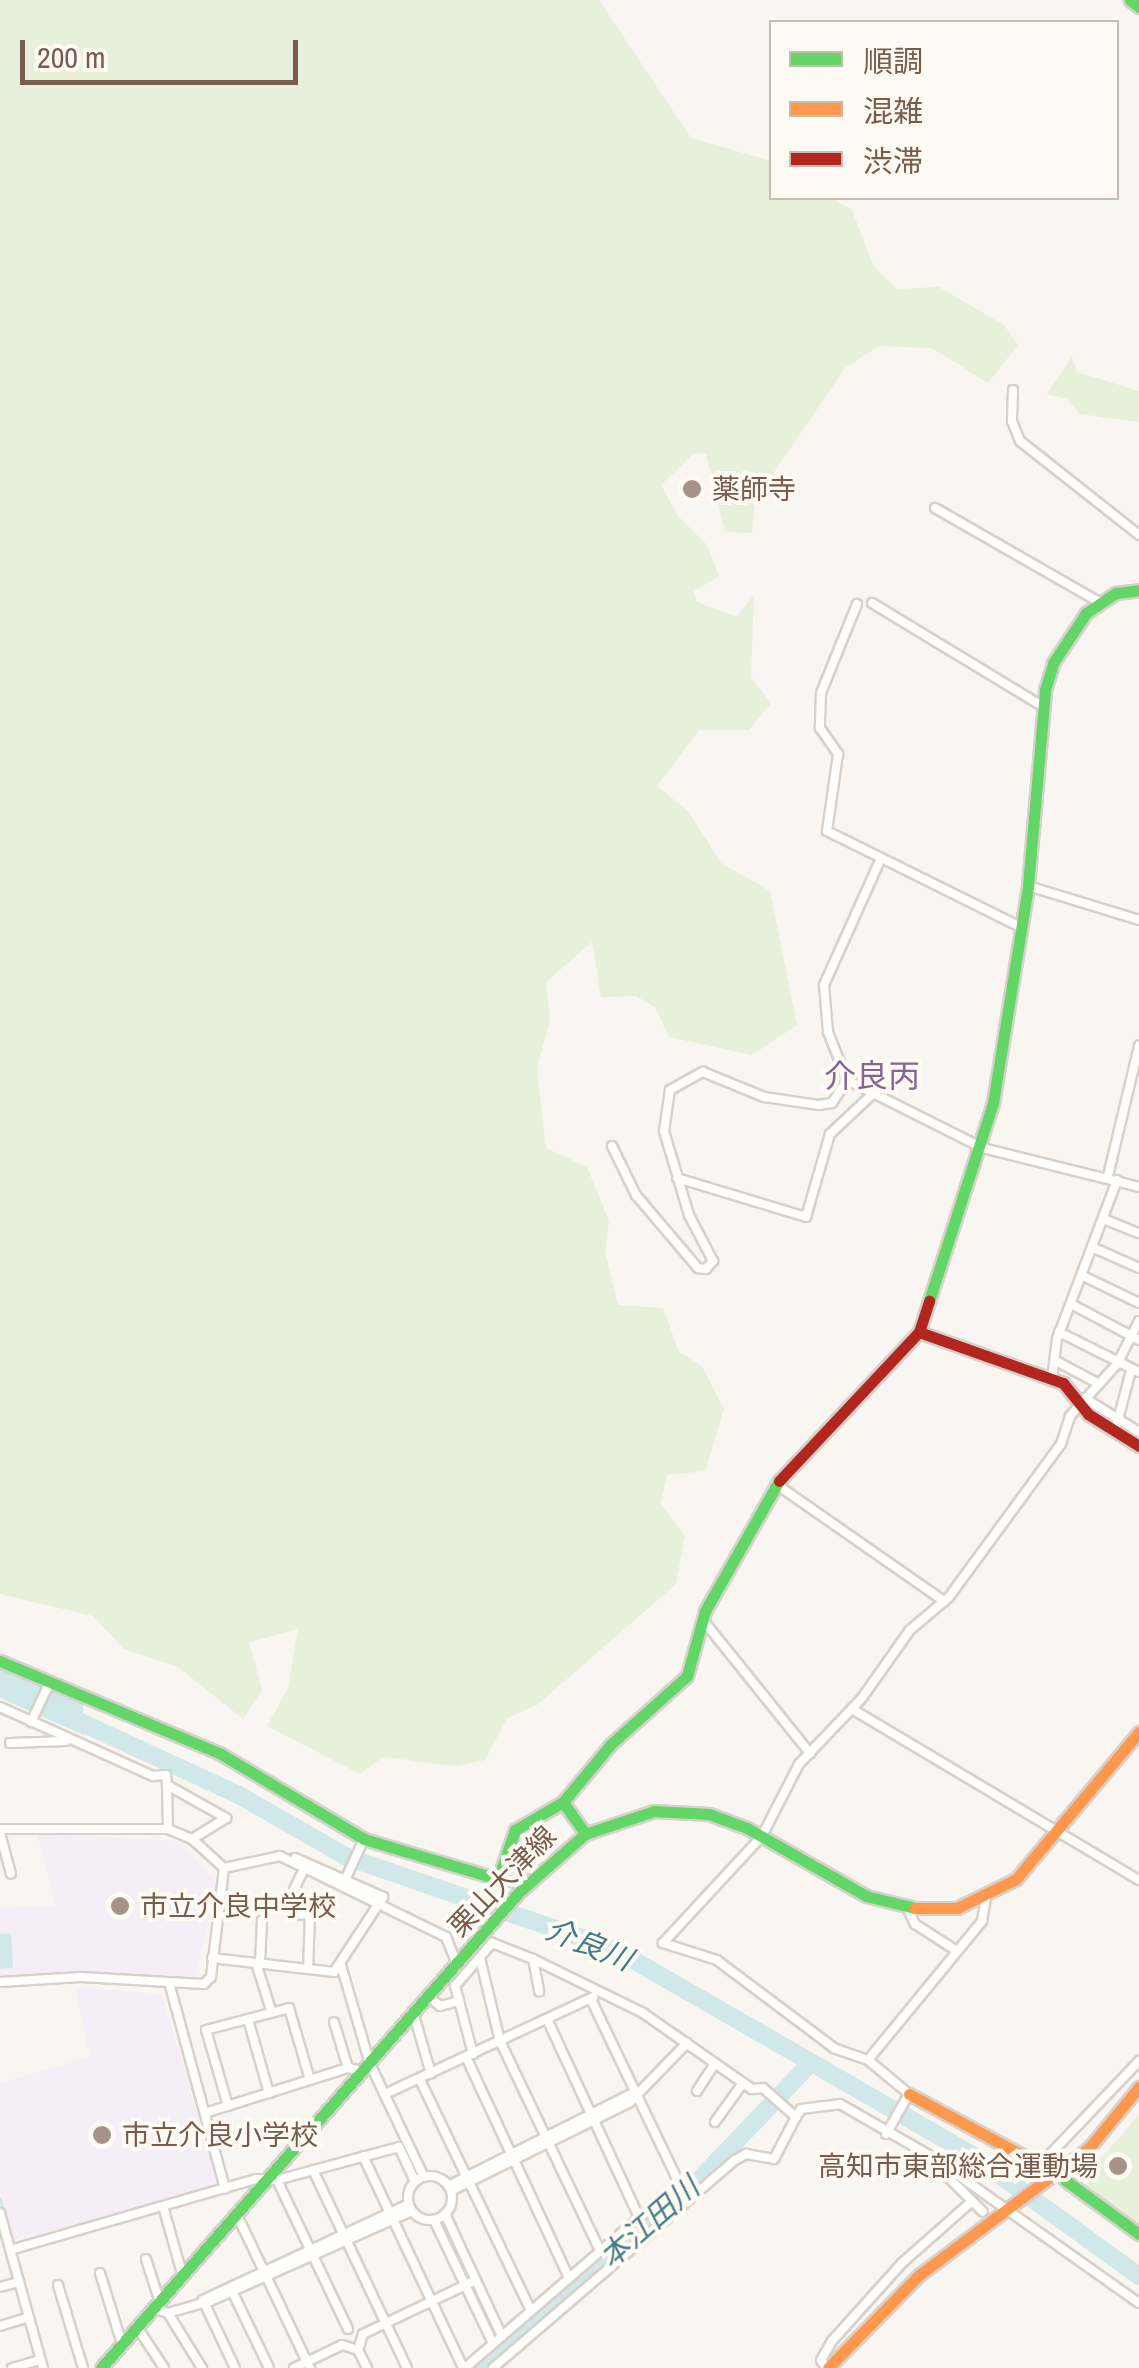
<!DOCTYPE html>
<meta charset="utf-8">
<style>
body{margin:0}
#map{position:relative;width:1139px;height:2368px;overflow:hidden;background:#f9f5f0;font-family:"Archivo Narrow","Noto Sans JP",sans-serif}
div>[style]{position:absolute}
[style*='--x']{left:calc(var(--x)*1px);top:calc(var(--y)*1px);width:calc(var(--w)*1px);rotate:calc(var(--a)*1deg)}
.education>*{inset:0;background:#f6eef6}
.green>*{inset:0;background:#e7f0db}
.water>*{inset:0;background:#d0e8ea}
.stream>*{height:2.5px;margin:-1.25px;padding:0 1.25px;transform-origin:1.25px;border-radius:1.25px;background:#d0e8ea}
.river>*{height:18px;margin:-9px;padding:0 9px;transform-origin:9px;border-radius:9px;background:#d0e8ea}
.roads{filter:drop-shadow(2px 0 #d7d1cb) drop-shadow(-2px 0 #d7d1cb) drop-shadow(0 2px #d7d1cb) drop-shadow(0 -2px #d7d1cb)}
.street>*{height:8px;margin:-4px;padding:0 4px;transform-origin:4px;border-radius:4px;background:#fefefd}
.street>.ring{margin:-4px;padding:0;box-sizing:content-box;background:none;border:8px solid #fefefd;border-radius:50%}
.fast>*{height:11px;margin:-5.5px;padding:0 5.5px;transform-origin:5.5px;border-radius:5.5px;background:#63d668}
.slow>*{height:11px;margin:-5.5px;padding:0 5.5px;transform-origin:5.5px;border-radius:5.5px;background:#ff974d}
.jam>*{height:11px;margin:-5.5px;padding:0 5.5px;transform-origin:5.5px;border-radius:5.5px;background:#b3261e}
.dots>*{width:28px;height:28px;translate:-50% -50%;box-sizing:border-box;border:5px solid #fffaf3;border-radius:50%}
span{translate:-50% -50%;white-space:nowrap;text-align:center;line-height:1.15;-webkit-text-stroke:8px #fffaf3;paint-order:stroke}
.poi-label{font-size:28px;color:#7a5c4d}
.left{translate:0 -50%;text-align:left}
.right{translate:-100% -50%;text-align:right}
.street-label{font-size:28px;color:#7a5c4d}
.water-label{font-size:30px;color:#437c86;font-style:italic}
.quarter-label{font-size:32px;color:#846695}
.legend{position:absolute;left:769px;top:20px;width:350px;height:180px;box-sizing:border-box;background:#fffaf3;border:2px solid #cabbb1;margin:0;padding:12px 18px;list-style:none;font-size:30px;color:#7a5c4d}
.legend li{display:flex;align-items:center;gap:20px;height:50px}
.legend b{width:50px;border:2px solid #cabbb1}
.scale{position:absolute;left:20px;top:40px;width:278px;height:45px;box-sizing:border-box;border:5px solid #7a5c4d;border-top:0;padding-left:12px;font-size:30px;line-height:35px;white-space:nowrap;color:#7a5c4d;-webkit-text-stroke:8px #fffaf3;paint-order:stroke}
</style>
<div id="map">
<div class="education">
<div style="clip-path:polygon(37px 1834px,179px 1841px,217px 1883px,195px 1979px,49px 1972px,0 1979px,0 1908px,56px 1905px)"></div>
<div style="clip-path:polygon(75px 1987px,162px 1994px,219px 2188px,14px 2240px,0 2191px,0 2083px,90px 2057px)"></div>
</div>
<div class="green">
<div style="clip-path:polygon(0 0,599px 0,691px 138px,771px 161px,772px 198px,833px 198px,852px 210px,874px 267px,897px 289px,939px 287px,1004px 325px,1018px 345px,988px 383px,932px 348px,879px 346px,845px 368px,755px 500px,752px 533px,725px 532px,706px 454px,694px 453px,661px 485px,678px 516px,707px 545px,719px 576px,694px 591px,697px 602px,736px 617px,754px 595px,751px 677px,771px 703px,749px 730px,699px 730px,657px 786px,688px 811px,721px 863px,770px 891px,797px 1025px,752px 1055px,669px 1037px,655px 1007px,636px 996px,601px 997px,592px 942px,546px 982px,550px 1020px,537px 1068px,546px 1148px,587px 1167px,609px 1221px,605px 1251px,618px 1305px,663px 1308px,679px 1352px,702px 1366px,724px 1409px,705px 1471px,667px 1475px,661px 1504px,685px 1536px,676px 1584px,537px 1705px,507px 1718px,485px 1760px,455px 1766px,383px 1757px,360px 1774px,267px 1726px,288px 1688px,298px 1629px,249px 1642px,262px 1690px,243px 1719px,178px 1667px,124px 1649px,93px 1616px,0 1594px)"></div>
<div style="clip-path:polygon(1072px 357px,1077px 372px,1139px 391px,1139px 422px,1080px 414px,1067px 399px,1047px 394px)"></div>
<div style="clip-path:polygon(1139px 2114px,1139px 2229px,1087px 2186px,1088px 2174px)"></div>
</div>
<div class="water">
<div style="clip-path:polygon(0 1667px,83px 1704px,84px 1735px,0 1698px)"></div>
<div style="clip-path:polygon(11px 1933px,13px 1968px,0 1969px,0 1934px)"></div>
</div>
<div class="stream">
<div style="--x:340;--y:2159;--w:66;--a:-15.9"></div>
<div style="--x:403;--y:2141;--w:36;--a:66"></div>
<div style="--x:218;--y:2194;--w:32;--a:-16"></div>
<div style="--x:0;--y:2198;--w:48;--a:74.2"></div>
<div style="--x:441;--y:2222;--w:64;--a:63.8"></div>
<div style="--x:473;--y:2287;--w:68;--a:64.9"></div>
</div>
<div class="river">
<div style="--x:65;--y:1715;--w:189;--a:24.7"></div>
<div style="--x:237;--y:1794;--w:127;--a:29.8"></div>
<div style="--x:347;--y:1857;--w:282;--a:19"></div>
<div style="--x:614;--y:1949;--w:417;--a:29.9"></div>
<div style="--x:975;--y:2157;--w:203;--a:36"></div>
<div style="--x:479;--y:2368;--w:289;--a:-40.5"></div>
<div style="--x:699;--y:2180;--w:158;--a:-46.3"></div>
</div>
<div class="roads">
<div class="street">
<div style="--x:1013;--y:390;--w:31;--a:92"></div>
<div style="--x:1012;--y:421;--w:22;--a:68"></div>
<div style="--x:1020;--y:441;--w:152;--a:38.3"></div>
<div style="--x:935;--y:508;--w:189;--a:29.8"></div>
<div style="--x:872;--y:603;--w:199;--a:31.2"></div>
<div style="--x:857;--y:604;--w:96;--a:112"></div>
<div style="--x:821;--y:693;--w:35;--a:92"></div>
<div style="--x:820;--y:728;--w:32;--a:55"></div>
<div style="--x:838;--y:754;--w:78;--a:98.1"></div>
<div style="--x:827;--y:831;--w:218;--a:26.4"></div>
<div style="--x:1028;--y:886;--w:116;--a:17"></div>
<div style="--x:847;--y:1080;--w:152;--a:26.6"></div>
<div style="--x:983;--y:1148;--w:161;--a:14"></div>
<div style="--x:847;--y:1080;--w:52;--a:-111.6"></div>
<div style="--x:828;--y:1032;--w:47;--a:-94.9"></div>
<div style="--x:824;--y:985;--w:139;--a:-65.8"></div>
<div style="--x:612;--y:1146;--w:55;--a:63.9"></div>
<div style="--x:636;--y:1195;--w:96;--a:49.7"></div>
<div style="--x:698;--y:1268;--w:8;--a:7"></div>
<div style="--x:706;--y:1269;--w:11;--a:-49"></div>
<div style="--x:713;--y:1261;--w:52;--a:-117.6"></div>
<div style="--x:689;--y:1215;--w:88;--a:-106.6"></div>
<div style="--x:664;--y:1131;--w:41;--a:-81.7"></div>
<div style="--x:670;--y:1090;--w:38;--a:-29"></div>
<div style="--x:703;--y:1072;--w:66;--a:22.3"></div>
<div style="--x:764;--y:1097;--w:56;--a:8.3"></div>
<div style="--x:819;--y:1105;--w:13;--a:-9"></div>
<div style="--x:832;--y:1103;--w:27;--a:-57"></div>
<div style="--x:1108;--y:1176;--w:134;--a:-76.6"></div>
<div style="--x:677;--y:1178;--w:135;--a:16.8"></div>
<div style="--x:806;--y:1217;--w:86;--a:-73.9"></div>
<div style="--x:830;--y:1134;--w:63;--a:-43.1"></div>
<div style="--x:1106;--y:1220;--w:35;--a:22"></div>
<div style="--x:1094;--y:1248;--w:49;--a:24"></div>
<div style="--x:1083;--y:1276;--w:62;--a:25.7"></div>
<div style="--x:1071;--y:1304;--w:77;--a:27.9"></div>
<div style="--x:1059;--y:1332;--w:89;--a:26.6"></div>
<div style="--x:1056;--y:1361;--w:49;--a:28.1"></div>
<div style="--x:1052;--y:1379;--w:40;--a:-82.9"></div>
<div style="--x:1057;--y:1339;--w:170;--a:-69.3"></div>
<div style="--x:1086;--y:1399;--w:62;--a:31.9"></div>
<div style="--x:1115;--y:1431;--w:62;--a:-75.1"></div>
<div style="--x:776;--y:1484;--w:205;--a:34.9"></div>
<div style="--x:703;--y:1620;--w:171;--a:51.2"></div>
<div style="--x:0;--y:1707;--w:168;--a:24.3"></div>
<div style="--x:153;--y:1776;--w:13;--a:-4"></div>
<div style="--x:166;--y:1775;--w:10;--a:84"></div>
<div style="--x:167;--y:1785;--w:68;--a:29.2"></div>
<div style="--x:226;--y:1818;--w:40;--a:148"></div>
<div style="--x:852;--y:1709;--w:334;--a:30.8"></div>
<div style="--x:31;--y:1722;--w:44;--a:-64.6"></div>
<div style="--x:10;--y:1743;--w:56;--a:-2"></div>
<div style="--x:167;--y:1785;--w:44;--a:88.7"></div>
<div style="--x:0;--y:1829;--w:168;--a:0"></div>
<div style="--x:168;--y:1829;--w:26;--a:23"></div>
<div style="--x:192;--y:1839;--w:43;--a:42.2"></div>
<div style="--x:224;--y:1868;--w:57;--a:-12.1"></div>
<div style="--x:280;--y:1856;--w:185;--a:26"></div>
<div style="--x:446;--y:1937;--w:29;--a:68"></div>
<div style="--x:0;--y:1833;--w:42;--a:75"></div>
<div style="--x:295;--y:1858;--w:55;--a:23.7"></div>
<div style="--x:305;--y:1867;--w:39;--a:116"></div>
<div style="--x:288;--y:1902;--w:12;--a:76"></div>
<div style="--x:291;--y:1914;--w:19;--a:3"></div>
<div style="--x:310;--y:1915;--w:54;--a:92.1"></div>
<div style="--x:498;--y:1879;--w:28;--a:13"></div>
<div style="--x:907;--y:1907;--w:19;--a:65"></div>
<div style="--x:915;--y:1924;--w:50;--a:32.7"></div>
<div style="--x:212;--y:1958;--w:123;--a:6.5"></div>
<div style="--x:334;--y:1972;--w:90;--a:-56.8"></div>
<div style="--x:383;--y:1897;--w:42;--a:-155.9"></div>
<div style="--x:345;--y:1880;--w:45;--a:-65.1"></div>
<div style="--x:480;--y:1958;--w:85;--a:76.5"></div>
<div style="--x:500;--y:2041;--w:233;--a:64.5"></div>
<div style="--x:533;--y:1959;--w:33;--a:79"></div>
<div style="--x:256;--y:1963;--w:52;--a:72.3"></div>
<div style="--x:260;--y:1964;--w:44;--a:-87.4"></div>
<div style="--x:341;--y:1965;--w:103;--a:73.7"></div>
<div style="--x:370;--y:2064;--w:125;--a:64.5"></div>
<div style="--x:0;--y:1982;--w:81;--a:-3.5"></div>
<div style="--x:81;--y:1977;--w:123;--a:3.3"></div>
<div style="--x:204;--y:1984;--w:10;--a:-45"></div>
<div style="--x:211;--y:1977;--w:110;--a:-83.2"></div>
<div style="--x:170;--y:1986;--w:210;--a:74.8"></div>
<div style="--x:429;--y:1997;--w:14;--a:39"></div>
<div style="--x:440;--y:2006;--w:20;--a:-15"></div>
<div style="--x:459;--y:2001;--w:16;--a:-105"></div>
<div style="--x:455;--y:1986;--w:57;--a:-49.3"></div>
<div style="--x:492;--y:1943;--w:44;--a:21.3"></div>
<div style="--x:533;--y:1959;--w:123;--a:26.1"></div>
<div style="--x:643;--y:2013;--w:133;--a:34.9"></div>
<div style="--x:752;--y:2089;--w:11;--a:-5"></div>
<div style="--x:763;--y:2088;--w:44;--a:41.3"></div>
<div style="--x:796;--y:2117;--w:9;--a:-58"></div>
<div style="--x:801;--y:2109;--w:39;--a:-7"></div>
<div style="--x:840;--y:2104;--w:108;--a:29.9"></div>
<div style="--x:934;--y:2158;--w:251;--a:35.3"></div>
<div style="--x:459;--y:2001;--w:55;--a:75.2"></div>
<div style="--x:414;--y:2015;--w:61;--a:73.9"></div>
<div style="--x:248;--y:2019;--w:77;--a:74.2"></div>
<div style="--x:547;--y:2019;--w:218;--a:65.1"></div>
<div style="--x:334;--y:2022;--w:48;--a:73.1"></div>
<div style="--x:466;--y:2057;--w:244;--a:65"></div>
<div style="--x:868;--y:2060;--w:180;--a:-50.6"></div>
<div style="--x:982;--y:1921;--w:23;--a:-80"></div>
<div style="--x:420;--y:2080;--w:256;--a:64.3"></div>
<div style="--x:697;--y:2091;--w:33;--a:-57"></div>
<div style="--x:385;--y:2094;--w:230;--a:-25"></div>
<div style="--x:228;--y:2106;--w:79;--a:-106.1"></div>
<div style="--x:206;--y:2030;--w:86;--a:-14.8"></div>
<div style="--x:289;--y:2008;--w:75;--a:73.7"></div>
<div style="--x:205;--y:2113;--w:150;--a:-17.5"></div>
<div style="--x:348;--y:2068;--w:15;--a:11"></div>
<div style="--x:715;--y:2122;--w:48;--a:-54.3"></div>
<div style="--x:886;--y:2134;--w:46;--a:-60.1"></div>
<div style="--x:909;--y:2094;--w:53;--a:-140.3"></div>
<div style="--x:868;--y:2060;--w:36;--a:-161"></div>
<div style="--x:834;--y:2048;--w:146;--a:-143.1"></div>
<div style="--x:717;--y:1960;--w:57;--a:-162.5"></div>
<div style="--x:663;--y:1943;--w:146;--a:-47.2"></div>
<div style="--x:762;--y:1836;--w:81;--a:-62.8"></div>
<div style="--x:799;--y:1764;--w:91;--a:-46.3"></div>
<div style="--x:862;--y:1698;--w:83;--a:-54.8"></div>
<div style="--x:910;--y:1630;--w:51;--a:-40.2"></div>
<div style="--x:949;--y:1597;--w:190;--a:-53.8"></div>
<div style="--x:1061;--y:1444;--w:29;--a:-72"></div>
<div style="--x:1070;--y:1416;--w:70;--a:-47.9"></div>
<div style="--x:1117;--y:1364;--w:48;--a:-62.9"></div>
<div style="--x:924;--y:2153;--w:83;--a:45"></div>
<div style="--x:363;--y:2156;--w:234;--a:64.7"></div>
<div style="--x:1040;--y:2165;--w:144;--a:-46.4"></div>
<div style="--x:313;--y:2170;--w:219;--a:64.6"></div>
<div class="ring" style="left:408px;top:2176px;width:36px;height:36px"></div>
<div style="--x:277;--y:2180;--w:165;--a:64.5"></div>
<div style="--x:448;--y:2186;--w:209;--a:-26.7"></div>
<div style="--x:451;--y:2191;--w:200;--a:-26.4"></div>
<div style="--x:630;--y:2102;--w:82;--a:-46"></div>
<div style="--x:163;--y:2206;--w:74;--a:74.3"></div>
<div style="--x:0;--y:2213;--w:161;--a:74.5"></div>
<div style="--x:445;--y:2214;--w:135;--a:65"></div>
<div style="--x:237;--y:2215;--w:170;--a:64.5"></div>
<div style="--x:434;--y:2220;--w:136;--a:64.4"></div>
<div style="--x:10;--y:2250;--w:256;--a:-16.1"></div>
<div style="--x:256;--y:2179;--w:21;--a:3"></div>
<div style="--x:277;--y:2180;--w:126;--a:-15.1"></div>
<div style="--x:399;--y:2147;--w:38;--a:65"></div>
<div style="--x:146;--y:2259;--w:46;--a:72.3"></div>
<div style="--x:100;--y:2273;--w:74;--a:72.8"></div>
<div style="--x:58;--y:2285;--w:87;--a:73.2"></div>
<div style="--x:0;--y:2287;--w:20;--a:-15"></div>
<div style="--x:232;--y:2291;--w:85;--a:64.3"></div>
<div style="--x:203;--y:2300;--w:227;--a:-25"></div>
<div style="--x:203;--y:2300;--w:75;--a:64.8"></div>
<div style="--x:155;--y:2309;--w:14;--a:17"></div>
<div style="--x:168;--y:2313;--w:44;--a:-15.9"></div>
<div style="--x:210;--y:2301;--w:221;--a:-24"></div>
<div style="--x:168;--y:2313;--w:65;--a:58.3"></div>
<div style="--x:0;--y:2326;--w:30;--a:-17"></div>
<div style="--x:137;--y:2327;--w:49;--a:56.6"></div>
<div style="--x:363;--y:2334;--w:125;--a:-25.5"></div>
<div style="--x:363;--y:2334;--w:17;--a:107"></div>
<div style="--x:358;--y:2350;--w:20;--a:63"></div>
<div style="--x:12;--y:2368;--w:29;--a:-16"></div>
<div style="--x:294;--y:2368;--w:53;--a:-25.6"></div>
<div style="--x:342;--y:2345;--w:17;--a:17"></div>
<div style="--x:465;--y:2368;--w:283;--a:-40.8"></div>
<div style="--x:679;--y:2183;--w:204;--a:-115.6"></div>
<div style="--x:493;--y:2368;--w:319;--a:-40.7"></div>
<div style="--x:735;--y:2160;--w:13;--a:-29"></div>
<div style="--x:746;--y:2154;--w:28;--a:10"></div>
<div style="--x:774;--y:2159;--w:47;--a:-62.4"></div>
<div style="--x:826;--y:2368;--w:9;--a:-122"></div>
<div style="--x:821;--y:2360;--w:22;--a:-60"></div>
<div style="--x:832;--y:2341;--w:105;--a:-48.1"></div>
<div style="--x:902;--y:2263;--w:91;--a:-41.4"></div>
</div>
<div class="fast">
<div style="--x:1130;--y:0;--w:11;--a:38"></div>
<div style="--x:929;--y:1301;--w:208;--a:-72.1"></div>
<div style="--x:993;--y:1103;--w:220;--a:-80.8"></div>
<div style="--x:1028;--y:886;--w:197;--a:-85"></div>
<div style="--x:1045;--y:690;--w:28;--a:-73"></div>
<div style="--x:1053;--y:663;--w:60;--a:-56.6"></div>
<div style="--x:1086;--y:613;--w:36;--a:-34"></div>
<div style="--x:1116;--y:593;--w:23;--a:-7"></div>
<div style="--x:0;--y:1661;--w:240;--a:22.8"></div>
<div style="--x:221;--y:1754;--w:166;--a:30.7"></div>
<div style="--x:364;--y:1839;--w:140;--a:16.6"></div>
<div style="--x:498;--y:1879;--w:52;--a:-70.9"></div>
<div style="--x:515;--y:1830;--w:56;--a:-30.3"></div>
<div style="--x:563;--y:1802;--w:75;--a:-50.4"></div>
<div style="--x:611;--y:1744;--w:102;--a:-41.8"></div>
<div style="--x:687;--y:1676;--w:67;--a:-74.5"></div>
<div style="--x:705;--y:1611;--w:150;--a:-60.4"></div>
<div style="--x:563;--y:1802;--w:39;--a:55"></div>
<div style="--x:1065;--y:2180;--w:92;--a:36.1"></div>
<div style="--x:101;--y:2368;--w:633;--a:-48.71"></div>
<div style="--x:519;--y:1892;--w:88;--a:-41.3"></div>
<div style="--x:585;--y:1834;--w:73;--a:-18.4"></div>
<div style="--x:654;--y:1811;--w:55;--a:3.1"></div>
<div style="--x:709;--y:1814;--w:40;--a:20.2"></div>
<div style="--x:747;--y:1828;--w:137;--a:29.7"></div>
<div style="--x:866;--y:1896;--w:50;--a:13.8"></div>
</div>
<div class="slow">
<div style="--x:915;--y:1908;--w:42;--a:0"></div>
<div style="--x:957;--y:1908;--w:66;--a:-26.2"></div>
<div style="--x:1016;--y:1879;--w:192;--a:-50.1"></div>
<div style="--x:909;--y:2094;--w:156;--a:28.4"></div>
<div style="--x:828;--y:2368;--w:130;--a:-45.6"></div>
<div style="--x:919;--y:2275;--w:212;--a:-36.8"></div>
<div style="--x:1089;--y:2148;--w:79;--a:-50.7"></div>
</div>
<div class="jam">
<div style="--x:919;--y:1332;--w:153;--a:19.5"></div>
<div style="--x:1063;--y:1383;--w:40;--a:51"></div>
<div style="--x:1088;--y:1414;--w:60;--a:32.1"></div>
<div style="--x:779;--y:1481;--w:204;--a:-46.8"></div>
<div style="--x:919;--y:1332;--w:33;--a:-72"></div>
</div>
</div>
<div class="dots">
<div style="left:692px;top:489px;background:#a69286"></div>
<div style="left:120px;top:1906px;background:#a69286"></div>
<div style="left:102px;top:2135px;background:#a69286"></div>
<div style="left:1118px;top:2166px;background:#a69286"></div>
</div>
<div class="poi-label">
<span class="left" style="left:712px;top:489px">薬師寺</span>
<span class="left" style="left:140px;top:1906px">市立介良中学校</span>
<span class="left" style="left:122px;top:2135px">市立介良小学校</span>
<span class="right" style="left:1098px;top:2166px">高知市東部総合運動場</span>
</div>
<div class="street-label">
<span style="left:502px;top:1881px;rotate:-46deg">栗山大津線</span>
</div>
<div class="water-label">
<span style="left:589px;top:1944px;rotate:22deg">介良川</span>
<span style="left:649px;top:2222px;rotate:-41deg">本江田川</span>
</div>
<div class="quarter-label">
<span style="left:872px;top:1076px">介良丙</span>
</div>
<ul class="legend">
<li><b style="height:12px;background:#63d668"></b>順調</li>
<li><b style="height:12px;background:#ff974d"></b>混雑</li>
<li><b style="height:12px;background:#b3261e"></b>渋滞</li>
</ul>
<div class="scale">200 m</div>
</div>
